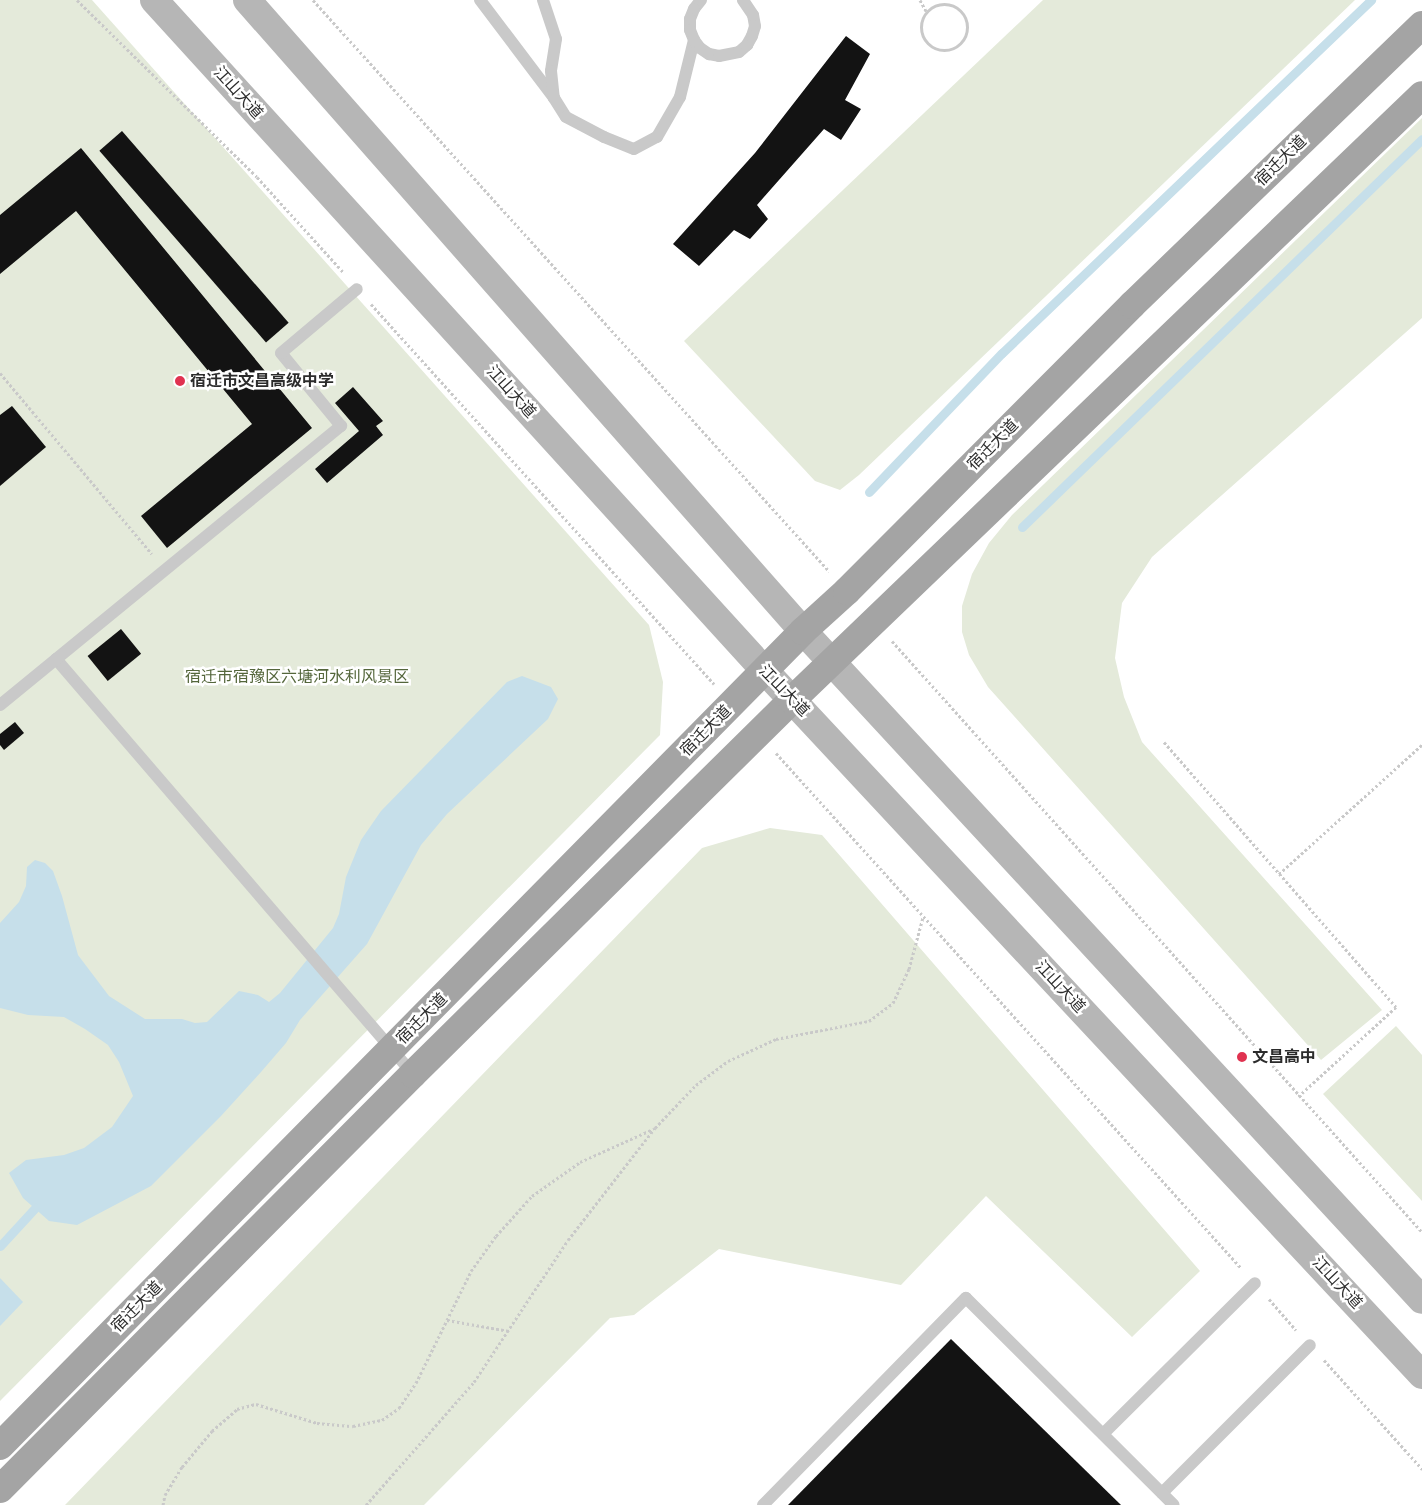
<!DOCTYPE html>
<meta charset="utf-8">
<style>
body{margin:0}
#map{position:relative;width:1422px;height:1505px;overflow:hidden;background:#fff;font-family:"Nunito Sans","Noto Sans SC",sans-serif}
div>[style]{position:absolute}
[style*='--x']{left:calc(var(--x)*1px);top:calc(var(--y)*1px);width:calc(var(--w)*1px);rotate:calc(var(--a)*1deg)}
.green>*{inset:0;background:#e4eada}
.water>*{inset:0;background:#c6dfea}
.stream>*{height:9px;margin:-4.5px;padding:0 4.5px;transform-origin:4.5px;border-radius:4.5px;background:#c6dfea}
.building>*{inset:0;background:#131313;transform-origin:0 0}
.path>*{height:3px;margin-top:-1.5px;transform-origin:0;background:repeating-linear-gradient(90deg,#c9c9c9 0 2.5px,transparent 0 5px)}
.path>.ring{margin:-1.5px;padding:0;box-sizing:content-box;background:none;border:3px solid #c9c9c9;border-radius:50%}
.service>*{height:12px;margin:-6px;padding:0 6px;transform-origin:6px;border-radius:6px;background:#c9c9c9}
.secondary>*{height:28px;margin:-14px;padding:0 14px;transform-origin:14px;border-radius:14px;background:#b6b6b6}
.primary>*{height:28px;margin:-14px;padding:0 14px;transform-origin:14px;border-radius:14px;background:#a4a4a4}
.dots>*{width:14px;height:14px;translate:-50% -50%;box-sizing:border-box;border:2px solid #fff;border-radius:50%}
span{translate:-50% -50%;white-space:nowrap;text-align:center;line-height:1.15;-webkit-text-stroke:5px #fff;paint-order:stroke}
.street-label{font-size:16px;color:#2c2c2c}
.poi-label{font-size:16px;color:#2c2c2c;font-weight:700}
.left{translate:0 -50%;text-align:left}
.park-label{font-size:16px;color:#54663b}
</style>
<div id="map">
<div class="green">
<div style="clip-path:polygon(0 0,92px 0,649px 625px,663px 682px,660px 735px,0 1401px)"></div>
<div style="clip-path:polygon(1043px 0,1355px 0,859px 475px,840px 490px,815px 481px,684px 341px)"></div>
<div style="clip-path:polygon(1422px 118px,1422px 318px,1152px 557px,1122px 603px,1115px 658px,1124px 697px,1142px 742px,1382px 1010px,1321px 1060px,988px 687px,969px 655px,962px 632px,962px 606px,972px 574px,989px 543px,1012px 515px)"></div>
<div style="clip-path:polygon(770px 828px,822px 835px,1200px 1271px,1132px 1337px,986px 1196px,901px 1285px,719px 1249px,634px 1315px,610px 1318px,424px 1505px,65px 1505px,702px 848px)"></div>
<div style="clip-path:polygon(1396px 1026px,1422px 1055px,1422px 1201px,1323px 1094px)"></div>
</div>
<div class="water">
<div style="clip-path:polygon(522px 676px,551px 687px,558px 699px,548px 719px,447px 814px,421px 845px,367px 944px,300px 1020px,286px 1043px,261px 1072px,221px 1116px,151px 1186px,77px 1225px,49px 1221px,23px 1198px,9px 1173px,26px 1160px,64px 1155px,84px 1148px,112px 1127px,133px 1096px,119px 1062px,108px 1045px,85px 1029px,64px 1017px,28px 1015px,0 1008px,0 923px,19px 902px,26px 886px,27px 867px,35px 860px,45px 863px,53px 871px,62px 896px,78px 955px,109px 996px,145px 1019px,182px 1019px,195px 1023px,207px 1022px,239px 991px,258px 995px,269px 1002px,280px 993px,333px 928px,339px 914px,346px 877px,361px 840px,381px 811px,507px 682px)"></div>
<div style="clip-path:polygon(0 1278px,23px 1302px,0 1326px)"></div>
</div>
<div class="stream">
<div style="--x:869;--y:492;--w:192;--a:-46.3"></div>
<div style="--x:1002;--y:353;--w:511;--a:-43.73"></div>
<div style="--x:1022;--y:527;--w:557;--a:-44.13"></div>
<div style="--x:0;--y:1246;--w:52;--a:-47.4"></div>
</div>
<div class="building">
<div style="clip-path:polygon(846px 36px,870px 54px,845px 100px,861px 109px,841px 140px,824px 129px,757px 205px,768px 219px,750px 239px,734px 230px,699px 266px,673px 244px,755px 153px)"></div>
<div style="left:122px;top:131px;width:254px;height:30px;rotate:49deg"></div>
<div style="clip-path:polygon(81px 148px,312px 428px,167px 548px,141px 516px,252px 424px,76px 211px,0 274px,0 215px)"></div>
<div style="clip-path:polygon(353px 387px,383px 421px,376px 426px,383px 435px,327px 483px,315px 469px,359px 431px,335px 403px)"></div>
<div style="clip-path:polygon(12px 406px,46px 447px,0 486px,0 415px)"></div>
<div style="left:121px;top:629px;width:32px;height:43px;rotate:51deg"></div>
<div style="clip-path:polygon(15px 722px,24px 733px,4px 750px,0 745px,0 734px)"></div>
<div style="clip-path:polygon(951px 1339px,1121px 1505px,788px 1505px)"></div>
</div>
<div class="path">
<div style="--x:77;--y:0;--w:252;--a:44.5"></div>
<div style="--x:257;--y:177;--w:130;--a:47.8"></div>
<div style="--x:313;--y:0;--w:770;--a:47.9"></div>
<div style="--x:920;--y:0;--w:13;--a:61"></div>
<div class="ring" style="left:921px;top:4px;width:43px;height:43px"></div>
<div style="--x:371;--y:304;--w:512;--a:47.93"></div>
<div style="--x:0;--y:373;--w:236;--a:50"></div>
<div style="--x:892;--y:641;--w:794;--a:48.11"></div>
<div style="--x:1164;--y:742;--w:352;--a:48.8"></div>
<div style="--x:1396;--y:1007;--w:132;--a:137.5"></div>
<div style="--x:776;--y:753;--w:694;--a:47.92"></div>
<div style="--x:1279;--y:874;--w:193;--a:-42.1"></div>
<div style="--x:1269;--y:1299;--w:41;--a:48.9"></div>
<div style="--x:447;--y:1320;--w:63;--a:10.1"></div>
<div style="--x:1324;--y:1360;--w:147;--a:48"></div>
<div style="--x:163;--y:1505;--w:10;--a:-79"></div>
<div style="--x:165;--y:1495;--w:33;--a:-59"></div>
<div style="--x:182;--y:1467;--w:47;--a:-50.2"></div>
<div style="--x:212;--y:1431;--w:33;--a:-41"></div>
<div style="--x:237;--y:1409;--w:20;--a:-15"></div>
<div style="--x:256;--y:1404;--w:64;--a:17.3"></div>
<div style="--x:317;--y:1423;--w:36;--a:5"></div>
<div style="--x:353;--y:1426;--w:30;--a:-12"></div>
<div style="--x:382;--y:1420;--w:21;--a:-35"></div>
<div style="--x:399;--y:1408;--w:30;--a:-56"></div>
<div style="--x:416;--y:1383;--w:125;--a:-63.8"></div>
<div style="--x:471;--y:1271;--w:43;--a:-54.5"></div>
<div style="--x:496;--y:1236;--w:54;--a:-48"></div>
<div style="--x:532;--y:1196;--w:59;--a:-35.3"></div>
<div style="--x:580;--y:1162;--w:80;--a:-24.3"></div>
<div style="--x:366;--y:1505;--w:164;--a:-48.7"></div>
<div style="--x:474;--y:1382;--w:170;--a:-56.5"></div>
<div style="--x:568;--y:1240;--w:142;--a:-52.2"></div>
<div style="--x:655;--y:1128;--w:59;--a:-46.4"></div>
<div style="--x:696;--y:1085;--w:40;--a:-37"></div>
<div style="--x:728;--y:1061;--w:53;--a:-24.6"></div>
<div style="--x:776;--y:1039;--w:95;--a:-11"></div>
<div style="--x:869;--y:1021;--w:30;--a:-37"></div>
<div style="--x:893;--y:1003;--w:38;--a:-65"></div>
<div style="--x:909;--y:969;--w:54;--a:-74.9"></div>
</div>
<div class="service">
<div style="--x:480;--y:0;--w:123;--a:52.9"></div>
<div style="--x:543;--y:0;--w:41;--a:71.6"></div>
<div style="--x:556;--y:39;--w:32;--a:99"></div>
<div style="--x:551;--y:71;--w:27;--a:84"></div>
<div style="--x:554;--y:98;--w:22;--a:58"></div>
<div style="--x:566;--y:117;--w:43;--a:27.8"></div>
<div style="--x:604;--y:137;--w:32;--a:22"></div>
<div style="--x:634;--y:149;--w:26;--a:-28"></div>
<div style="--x:657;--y:137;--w:46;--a:-60.1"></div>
<div style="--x:680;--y:97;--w:59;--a:-76.2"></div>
<div style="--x:701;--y:0;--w:11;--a:128"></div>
<div style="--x:694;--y:9;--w:11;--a:112"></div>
<div style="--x:690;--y:19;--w:11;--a:90"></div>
<div style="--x:690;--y:30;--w:11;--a:68"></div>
<div style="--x:694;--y:40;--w:10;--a:53"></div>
<div style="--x:700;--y:48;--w:11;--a:34"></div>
<div style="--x:709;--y:54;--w:10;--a:11"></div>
<div style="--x:719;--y:56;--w:20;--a:-11"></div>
<div style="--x:739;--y:52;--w:11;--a:-41"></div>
<div style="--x:747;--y:45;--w:10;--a:-61"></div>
<div style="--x:752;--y:36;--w:10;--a:-73"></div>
<div style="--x:755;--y:26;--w:11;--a:-100"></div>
<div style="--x:753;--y:15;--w:18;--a:-124"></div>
<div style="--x:56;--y:659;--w:547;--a:49.3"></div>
<div style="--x:0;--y:705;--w:441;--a:-39.3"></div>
<div style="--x:341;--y:426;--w:94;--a:-129.4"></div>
<div style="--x:281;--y:353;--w:99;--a:-40.1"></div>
<div style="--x:1103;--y:1434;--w:214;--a:-44.8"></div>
<div style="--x:1162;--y:1493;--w:209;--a:-45"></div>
<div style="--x:763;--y:1505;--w:290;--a:-45.6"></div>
<div style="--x:966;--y:1298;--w:293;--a:44.9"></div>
</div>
<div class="secondary">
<div style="--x:154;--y:0;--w:908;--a:47.68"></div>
<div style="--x:765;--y:671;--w:963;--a:46.98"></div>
<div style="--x:247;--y:0;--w:841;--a:48.62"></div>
<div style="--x:803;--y:631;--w:911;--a:47.22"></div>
</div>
<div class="primary">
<div style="--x:0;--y:1446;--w:1144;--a:-45.42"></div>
<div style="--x:803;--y:631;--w:59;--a:-42.3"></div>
<div style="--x:847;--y:591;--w:404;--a:-45.1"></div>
<div style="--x:1132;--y:305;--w:403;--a:-44"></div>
<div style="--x:0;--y:1489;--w:585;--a:-45.14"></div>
<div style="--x:413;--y:1074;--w:532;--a:-44.62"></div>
<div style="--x:792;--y:700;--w:873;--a:-43.84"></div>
</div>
<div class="dots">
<div style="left:180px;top:381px;background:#e03250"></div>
<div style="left:1242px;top:1057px;background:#e03250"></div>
</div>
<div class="street-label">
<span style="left:238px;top:93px;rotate:48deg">江山大道</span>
<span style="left:1281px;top:161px;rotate:-44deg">宿迁大道</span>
<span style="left:511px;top:392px;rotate:48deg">江山大道</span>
<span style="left:993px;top:445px;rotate:-45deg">宿迁大道</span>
<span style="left:784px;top:691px;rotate:46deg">江山大道</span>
<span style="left:706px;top:731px;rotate:-45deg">宿迁大道</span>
<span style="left:1060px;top:987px;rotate:47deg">江山大道</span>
<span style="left:422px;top:1019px;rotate:-45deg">宿迁大道</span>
<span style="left:1337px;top:1283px;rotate:47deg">江山大道</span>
<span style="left:137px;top:1307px;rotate:-45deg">宿迁大道</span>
</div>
<div class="poi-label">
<span class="left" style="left:190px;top:381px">宿迁市文昌高级中学</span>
<span class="left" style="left:1252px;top:1057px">文昌高中</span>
</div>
<div class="park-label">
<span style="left:297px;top:677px">宿迁市宿豫区六塘河水利风景区</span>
</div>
</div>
